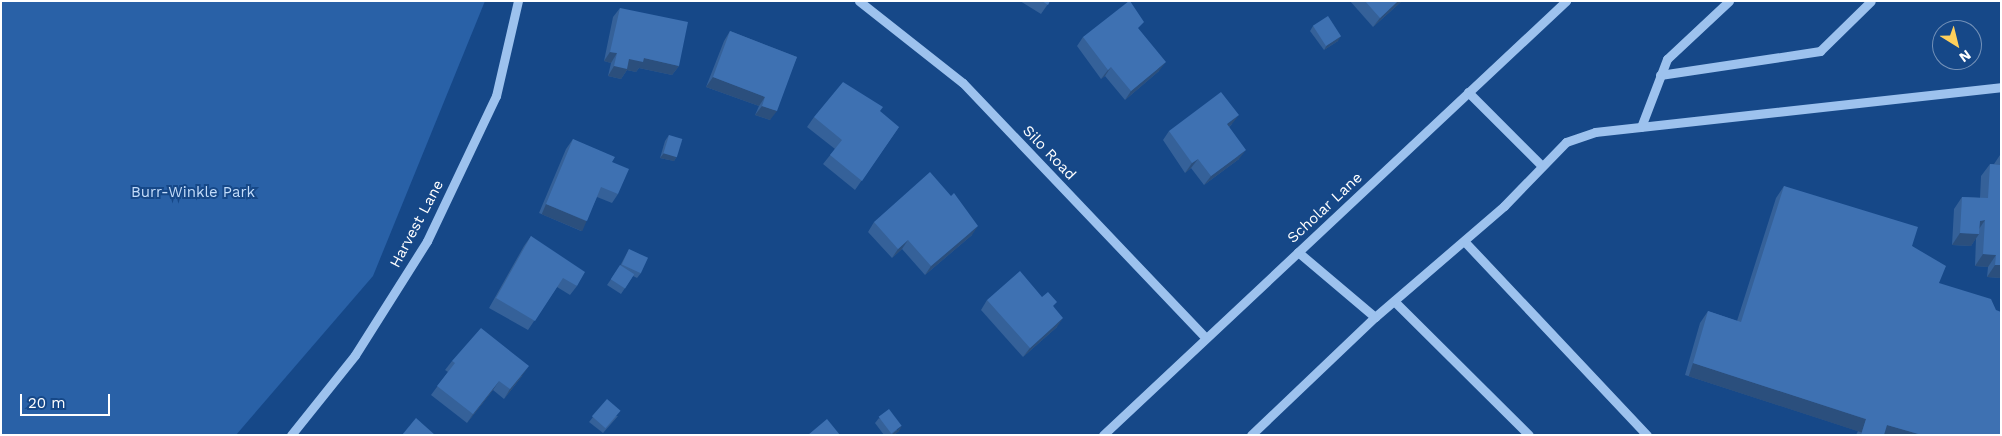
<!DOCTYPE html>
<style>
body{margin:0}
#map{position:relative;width:2002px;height:436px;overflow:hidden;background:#164888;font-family:"Work Sans",sans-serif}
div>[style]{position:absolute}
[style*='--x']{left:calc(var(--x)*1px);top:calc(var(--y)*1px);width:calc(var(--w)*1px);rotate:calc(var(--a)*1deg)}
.green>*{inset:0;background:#2961a7}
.minor>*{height:9px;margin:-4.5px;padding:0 4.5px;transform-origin:4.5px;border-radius:4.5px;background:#9dc2ee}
.wall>*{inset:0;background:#356199}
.shaded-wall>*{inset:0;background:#2b4f7d;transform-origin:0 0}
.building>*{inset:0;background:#3e71b2;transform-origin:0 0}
span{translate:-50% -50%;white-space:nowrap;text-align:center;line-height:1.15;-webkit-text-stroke:4px #164888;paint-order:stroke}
.street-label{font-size:15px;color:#fff}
.park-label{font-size:15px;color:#c3dcfa}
.frame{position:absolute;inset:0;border:2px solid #fff;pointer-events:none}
.north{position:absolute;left:1932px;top:20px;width:50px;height:50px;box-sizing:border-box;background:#164888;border:1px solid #7391b8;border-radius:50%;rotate:144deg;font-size:14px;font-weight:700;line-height:20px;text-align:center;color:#fff}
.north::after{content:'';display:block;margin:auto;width:18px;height:22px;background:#ffd05b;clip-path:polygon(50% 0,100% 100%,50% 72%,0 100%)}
.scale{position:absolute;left:20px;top:394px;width:90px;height:22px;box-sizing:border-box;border:2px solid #fff;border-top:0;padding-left:6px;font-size:15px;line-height:18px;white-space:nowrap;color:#fff;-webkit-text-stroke:4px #164888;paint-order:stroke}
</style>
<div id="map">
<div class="green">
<div style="clip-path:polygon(1px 1px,485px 1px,373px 276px,236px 435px,1px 435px)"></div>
</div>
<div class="minor">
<div style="--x:859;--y:1;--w:132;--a:38.3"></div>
<div style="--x:963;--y:83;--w:352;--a:46.4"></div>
<div style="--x:1660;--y:75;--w:162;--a:-8.5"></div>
<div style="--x:1820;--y:51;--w:71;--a:-44.4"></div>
<div style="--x:1468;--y:92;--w:102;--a:45"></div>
<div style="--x:1641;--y:127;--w:73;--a:-69.1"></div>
<div style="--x:1667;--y:59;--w:85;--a:-43.1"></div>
<div style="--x:1464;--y:241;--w:267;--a:46.7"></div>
<div style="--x:1298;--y:252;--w:101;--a:40.2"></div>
<div style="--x:1394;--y:301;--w:190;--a:44.8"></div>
<div style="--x:291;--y:435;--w:102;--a:-51.3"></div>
<div style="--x:355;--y:355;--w:135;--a:-57.7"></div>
<div style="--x:427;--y:241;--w:161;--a:-64.6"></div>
<div style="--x:496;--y:96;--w:98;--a:-77"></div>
<div style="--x:1103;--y:435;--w:635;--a:-43.15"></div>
<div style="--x:1251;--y:435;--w:171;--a:-43.6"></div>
<div style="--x:1375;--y:317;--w:170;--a:-40.7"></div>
<div style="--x:1504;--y:206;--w:89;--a:-45.9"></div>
<div style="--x:1566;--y:142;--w:31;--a:-19"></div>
<div style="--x:1595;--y:132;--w:408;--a:-6.3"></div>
</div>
<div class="wall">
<div style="clip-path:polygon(1020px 1px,1050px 1px,1041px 14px)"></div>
<div style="clip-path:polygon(1350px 1px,1402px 1px,1373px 27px)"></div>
<div style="clip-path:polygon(620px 8px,679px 66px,672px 75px,639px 68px,636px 72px,627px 70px,621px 79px,608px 76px,611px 63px,604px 61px,613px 17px)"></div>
<div style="clip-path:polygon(1313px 26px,1338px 41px,1324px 50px,1310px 31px)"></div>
<div style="clip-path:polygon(1139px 30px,1159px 71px,1125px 100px,1105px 76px,1101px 79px,1077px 46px,1083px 37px)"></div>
<div style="clip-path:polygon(730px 31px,797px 57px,770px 120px,755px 115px,759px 106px,706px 87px,724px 41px)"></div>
<div style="clip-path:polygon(814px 117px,899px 127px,855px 190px,823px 164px,835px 149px,807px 127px)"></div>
<div style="clip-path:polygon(1232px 124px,1229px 127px,1239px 159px,1204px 185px,1191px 168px,1185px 173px,1163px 140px,1169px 131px)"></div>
<div style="clip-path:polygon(669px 135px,677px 156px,674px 161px,660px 158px,665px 141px)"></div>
<div style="clip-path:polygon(573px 139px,612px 162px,618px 194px,612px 203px,597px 197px,581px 231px,539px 213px,566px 149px)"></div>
<div style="clip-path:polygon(2000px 155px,2001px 155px,2001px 278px,1987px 277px,1988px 267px,1975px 266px,1976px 238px,1971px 246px,1952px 245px,1954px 209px,1962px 197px,1980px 198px,1981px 176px,1990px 164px,1994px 164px)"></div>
<div style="clip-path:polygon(1784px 186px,1912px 246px,1939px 283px,2001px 435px,1856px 435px,1858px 431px,1685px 375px,1700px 323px,1708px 311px,1737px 321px,1776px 198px)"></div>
<div style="clip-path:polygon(951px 196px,972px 235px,925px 275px,902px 249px,892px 258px,868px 232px,874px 222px)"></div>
<div style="clip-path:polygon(531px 236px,577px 286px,570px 295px,557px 287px,528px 330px,489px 308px,524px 246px)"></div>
<div style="clip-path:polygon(629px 249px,641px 273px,637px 278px,633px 276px,621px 294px,607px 285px,620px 266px)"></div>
<div style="clip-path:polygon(1042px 297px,1054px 307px,1057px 327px,1023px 357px,981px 310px,987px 300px)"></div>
<div style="clip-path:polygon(452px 361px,522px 376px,504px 399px,493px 390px,467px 423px,431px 395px,448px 372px,445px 370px)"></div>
<div style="clip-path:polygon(618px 416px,603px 433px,589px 422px,593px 417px)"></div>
<div style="clip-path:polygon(879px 418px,899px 431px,894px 435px,884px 435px,875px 423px)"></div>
</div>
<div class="shaded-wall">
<div style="clip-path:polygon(1398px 1px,1402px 1px,1373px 27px,1380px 18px)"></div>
<div style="clip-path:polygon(1341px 36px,1338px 41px,1324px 50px,1327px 45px)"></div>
<div style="clip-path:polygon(610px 52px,617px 53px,611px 63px,604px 61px)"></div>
<div style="clip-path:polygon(644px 58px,679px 66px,672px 75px,639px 68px,636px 72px,627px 70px,621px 79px,608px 76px,614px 66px,629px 59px)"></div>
<div style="clip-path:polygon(1166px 62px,1159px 71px,1125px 100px,1131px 91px)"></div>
<div style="clip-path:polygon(1111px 67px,1105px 76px,1101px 79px,1108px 70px)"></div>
<div style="clip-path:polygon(713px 77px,765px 97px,759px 106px,706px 87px)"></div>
<div style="clip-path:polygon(762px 106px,777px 111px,770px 120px,755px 115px)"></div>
<div style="clip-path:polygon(1239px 115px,1232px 124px,1220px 134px,1227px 124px)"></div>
<div style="clip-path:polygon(1246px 150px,1239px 159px,1204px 185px,1211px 176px)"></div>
<div style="clip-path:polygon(664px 153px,677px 156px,674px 161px,660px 158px)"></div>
<div style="clip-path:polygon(1198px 159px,1191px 168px,1185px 173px,1192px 163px)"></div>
<div style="left:546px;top:204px;width:44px;height:11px;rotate:23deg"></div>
<div style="clip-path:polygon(1985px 220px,1977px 232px,1980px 221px)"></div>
<div style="clip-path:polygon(978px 226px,972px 235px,925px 275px,931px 266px)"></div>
<div style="clip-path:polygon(1960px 233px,1979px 234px,1971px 246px,1952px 245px)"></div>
<div style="clip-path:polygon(908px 240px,902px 249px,892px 258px,898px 249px)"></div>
<div style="clip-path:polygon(1983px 254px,1996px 255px,1988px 267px,1975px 266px)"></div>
<div style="clip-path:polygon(1995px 265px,2001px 265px,2001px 278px,1987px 277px)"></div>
<div style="clip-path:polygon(1063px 318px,1057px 327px,1023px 357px,1030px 348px)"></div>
<div style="left:1693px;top:363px;width:182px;height:14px;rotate:18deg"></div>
<div style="clip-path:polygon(529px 366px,522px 376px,504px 399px,510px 389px)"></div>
<div style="clip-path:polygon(499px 381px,493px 390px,467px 423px,473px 414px)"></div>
<div style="clip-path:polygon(1887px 425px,1922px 435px,1880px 435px)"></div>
<div style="clip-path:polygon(902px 426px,899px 431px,894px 435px,891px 435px)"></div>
</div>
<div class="building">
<div style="clip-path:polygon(1042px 1px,1050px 1px,1048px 5px)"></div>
<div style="clip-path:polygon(1129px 1px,1130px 1px,1144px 22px,1138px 28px,1166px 62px,1131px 91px,1111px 67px,1108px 70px,1083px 37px)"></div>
<div style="clip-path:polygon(1365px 1px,1398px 1px,1380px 18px)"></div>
<div style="clip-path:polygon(620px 8px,688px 22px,679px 66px,644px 58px,643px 62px,629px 59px,627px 69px,614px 66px,617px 53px,610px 52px)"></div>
<div style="left:1328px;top:16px;width:24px;height:18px;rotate:57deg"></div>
<div style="clip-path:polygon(730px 31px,797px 57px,777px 111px,762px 106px,765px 97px,713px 77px)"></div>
<div style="clip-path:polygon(843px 82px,883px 107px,880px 111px,899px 127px,862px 181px,830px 155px,842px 140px,814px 117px)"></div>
<div style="clip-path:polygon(1221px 92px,1239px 115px,1227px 124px,1246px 150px,1211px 176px,1198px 159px,1192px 163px,1169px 131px)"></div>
<div style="left:669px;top:135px;width:14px;height:19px;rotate:17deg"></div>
<div style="clip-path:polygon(573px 139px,615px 157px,612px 162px,629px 169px,618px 194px,601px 187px,587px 221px,546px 204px)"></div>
<div style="clip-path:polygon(2000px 155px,2001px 155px,2001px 265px,1995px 265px,1996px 255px,1983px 254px,1985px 220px,1980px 221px,1979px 234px,1960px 233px,1962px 197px,1988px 198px,1990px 164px,2000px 165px)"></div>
<div style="clip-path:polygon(930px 172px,951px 196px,954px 193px,978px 226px,931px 266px,908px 240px,898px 249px,874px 222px)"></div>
<div style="clip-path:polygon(1784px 186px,1918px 227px,1912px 246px,1946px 266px,1939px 283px,1991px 299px,1996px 310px,2001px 312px,2001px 435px,1922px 435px,1887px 425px,1884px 435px,1861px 435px,1866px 419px,1693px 363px,1708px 311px,1741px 322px)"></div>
<div style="clip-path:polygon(531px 236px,585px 272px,577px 286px,563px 278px,535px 321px,496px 298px)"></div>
<div style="left:629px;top:249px;width:21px;height:17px;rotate:25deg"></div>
<div style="left:620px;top:265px;width:17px;height:17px;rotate:33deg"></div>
<div style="clip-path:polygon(1020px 271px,1042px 297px,1048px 292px,1057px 302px,1053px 306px,1063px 318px,1030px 348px,987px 300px)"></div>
<div style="clip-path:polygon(481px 328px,529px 366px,510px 389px,499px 381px,473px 414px,437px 386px,455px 363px,452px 361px)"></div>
<div style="left:607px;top:399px;width:18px;height:23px;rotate:41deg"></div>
<div style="left:889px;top:409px;width:21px;height:13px;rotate:53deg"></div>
<div style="clip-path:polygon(416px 418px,435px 435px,402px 435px)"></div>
<div style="clip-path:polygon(827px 419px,840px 435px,808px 435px)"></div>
</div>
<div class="street-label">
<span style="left:1049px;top:153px;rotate:46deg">Silo Road</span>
<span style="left:1325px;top:208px;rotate:-43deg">Scholar Lane</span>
<span style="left:417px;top:224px;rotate:-62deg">Harvest Lane</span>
</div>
<div class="park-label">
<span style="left:193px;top:193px">Burr-Winkle Park</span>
</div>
<div class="frame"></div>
<div class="north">N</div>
<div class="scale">20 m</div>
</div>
